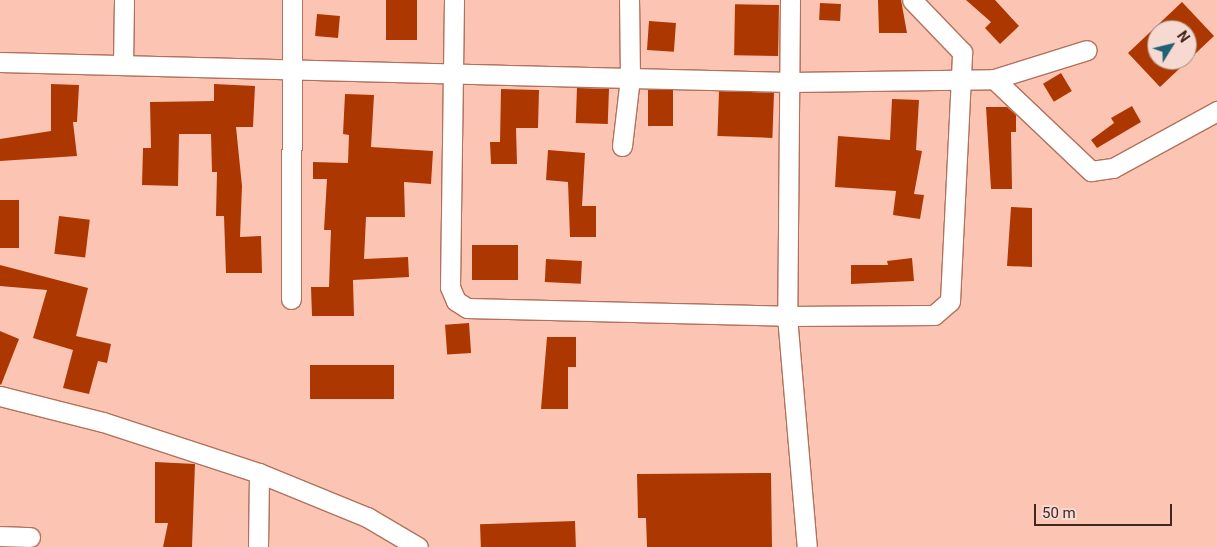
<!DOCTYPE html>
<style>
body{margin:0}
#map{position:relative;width:1217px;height:547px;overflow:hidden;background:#fcc5b3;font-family:Roboto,sans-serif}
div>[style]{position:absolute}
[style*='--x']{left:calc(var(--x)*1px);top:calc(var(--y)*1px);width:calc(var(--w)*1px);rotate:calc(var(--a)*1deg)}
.building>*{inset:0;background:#ad3700;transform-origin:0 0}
.roads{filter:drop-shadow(1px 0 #b0725d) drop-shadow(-1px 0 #b0725d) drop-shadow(0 1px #b0725d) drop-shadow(0 -1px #b0725d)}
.minor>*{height:19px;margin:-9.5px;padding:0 9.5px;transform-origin:9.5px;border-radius:9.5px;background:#fff}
span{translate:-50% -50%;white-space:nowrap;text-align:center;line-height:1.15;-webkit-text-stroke:5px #f6d9d0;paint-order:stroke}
.north{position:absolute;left:1147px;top:20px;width:50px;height:50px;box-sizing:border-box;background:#f6d9d0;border:1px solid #ae9289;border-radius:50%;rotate:54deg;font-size:14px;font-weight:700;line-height:20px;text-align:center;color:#41271e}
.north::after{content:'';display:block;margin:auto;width:18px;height:22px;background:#1e6274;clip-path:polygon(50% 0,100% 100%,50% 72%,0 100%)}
.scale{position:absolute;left:1034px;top:504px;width:138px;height:22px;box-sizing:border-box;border:2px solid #41271e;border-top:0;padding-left:6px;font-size:15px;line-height:18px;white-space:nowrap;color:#41271e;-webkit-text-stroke:4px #f6d9d0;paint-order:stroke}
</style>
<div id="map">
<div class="building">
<div style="left:386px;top:0;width:31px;height:40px"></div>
<div style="clip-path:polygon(878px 0,901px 0,907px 33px,879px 33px)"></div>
<div style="clip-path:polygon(966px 0,995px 0,1019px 26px,1000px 44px,985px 28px,991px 22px)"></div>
<div style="clip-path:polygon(evenodd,1182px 2px,1214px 36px,1160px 87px,1128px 53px,1182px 2px,1157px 30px,1187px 30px,1187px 60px,1157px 60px,1157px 30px)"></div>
<div style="left:820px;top:3px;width:21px;height:17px;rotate:3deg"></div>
<div style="left:779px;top:5px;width:51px;height:44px;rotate:91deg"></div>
<div style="left:317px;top:14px;width:23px;height:22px;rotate:5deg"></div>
<div style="left:649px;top:21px;width:27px;height:29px;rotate:4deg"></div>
<div style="left:1061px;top:73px;width:21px;height:21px;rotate:59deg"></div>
<div style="clip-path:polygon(51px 84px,79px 85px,77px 122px,73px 122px,77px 156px,0 161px,0 139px,51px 131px)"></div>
<div style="clip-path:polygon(214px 84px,255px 86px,253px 127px,236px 127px,242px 186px,240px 237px,261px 236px,262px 273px,226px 273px,224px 216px,216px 216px,217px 172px,212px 172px,211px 134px,179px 134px,178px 186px,142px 185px,143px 148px,151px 148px,150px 102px,214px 101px)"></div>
<div style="left:577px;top:88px;width:32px;height:35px;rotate:2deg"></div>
<div style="clip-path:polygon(501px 89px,539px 90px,538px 128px,516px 128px,517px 164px,491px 164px,490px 142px,500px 142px)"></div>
<div style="left:648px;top:90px;width:25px;height:36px"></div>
<div style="left:719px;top:91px;width:55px;height:45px;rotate:2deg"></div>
<div style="clip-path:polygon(345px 94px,374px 95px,371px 147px,433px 151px,431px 184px,404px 182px,405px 217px,366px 217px,364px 259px,408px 257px,409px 277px,353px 280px,354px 316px,312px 316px,311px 287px,329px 287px,331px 230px,324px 230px,327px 179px,313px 179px,313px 162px,348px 163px,349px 135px,343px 134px)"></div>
<div style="clip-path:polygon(892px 99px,919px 100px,916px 150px,922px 151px,914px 194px,924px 195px,920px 219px,893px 215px,896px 191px,835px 187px,838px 136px,890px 140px)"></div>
<div style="clip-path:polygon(1132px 106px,1141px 122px,1097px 148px,1091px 140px,1114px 123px,1111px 118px)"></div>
<div style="clip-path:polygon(986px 107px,1007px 107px,1016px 115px,1016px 132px,1011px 132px,1012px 189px,991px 189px)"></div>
<div style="clip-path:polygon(548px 150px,585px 153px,582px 206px,596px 206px,596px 237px,570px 237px,568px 182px,546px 180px)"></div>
<div style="left:0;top:200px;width:19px;height:48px"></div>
<div style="clip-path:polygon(1011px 207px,1032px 208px,1032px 267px,1007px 266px)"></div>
<div style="left:59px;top:216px;width:31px;height:38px;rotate:7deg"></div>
<div style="left:472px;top:245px;width:46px;height:35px"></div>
<div style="clip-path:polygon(912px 258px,914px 281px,851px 284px,851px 265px,888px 265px,887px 261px)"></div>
<div style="left:546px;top:259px;width:36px;height:23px;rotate:3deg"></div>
<div style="clip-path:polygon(0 265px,88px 288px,76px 336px,111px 344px,107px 363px,98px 361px,89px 394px,63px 388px,73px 350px,33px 338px,47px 290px,0 286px)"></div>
<div style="left:469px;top:323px;width:30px;height:24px;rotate:86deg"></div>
<div style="clip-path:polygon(0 331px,19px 339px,1px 385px,0 384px)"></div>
<div style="clip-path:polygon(547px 337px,576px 337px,576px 367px,568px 367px,568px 409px,541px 409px)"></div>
<div style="left:394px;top:365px;width:34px;height:84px;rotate:90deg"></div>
<div style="clip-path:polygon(155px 462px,195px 464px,192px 547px,163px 547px,168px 523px,155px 523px)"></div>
<div style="clip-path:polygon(771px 473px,772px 547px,647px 547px,646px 518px,638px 518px,637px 474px)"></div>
<div style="left:575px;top:521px;width:26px;height:95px;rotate:88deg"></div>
</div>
<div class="roads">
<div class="minor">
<div style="--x:454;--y:0;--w:287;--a:90.8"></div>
<div style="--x:450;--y:287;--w:15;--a:67"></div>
<div style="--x:456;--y:301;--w:13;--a:32"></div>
<div style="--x:467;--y:308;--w:320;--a:1.4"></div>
<div style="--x:787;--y:316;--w:147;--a:-0.4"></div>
<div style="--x:934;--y:315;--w:21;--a:-41"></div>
<div style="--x:950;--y:301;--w:249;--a:-87.2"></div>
<div style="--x:962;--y:52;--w:72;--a:-133.9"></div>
<div style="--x:790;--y:0;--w:316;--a:90.5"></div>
<div style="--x:787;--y:316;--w:232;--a:85.1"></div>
<div style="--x:0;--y:62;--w:791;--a:1.45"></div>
<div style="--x:791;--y:82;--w:203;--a:-0.8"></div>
<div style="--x:994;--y:79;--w:97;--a:-17.3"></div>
<div style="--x:123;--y:65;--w:65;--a:-89.1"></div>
<div style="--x:994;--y:79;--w:134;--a:43.5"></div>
<div style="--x:1091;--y:171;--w:22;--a:-8"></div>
<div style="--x:1113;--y:168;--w:119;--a:-28.7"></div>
<div style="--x:622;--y:146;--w:68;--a:-83.3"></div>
<div style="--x:630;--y:78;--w:78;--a:-90.7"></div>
<div style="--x:291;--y:299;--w:299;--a:-89.8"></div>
<div style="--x:0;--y:396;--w:106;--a:14.2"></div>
<div style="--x:103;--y:422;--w:164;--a:18.1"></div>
<div style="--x:259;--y:473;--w:117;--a:22.2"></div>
<div style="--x:367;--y:517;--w:59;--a:30.5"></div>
<div style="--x:0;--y:536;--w:30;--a:2"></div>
<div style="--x:258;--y:547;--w:74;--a:-89.2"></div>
</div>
</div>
<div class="north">N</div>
<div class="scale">50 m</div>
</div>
